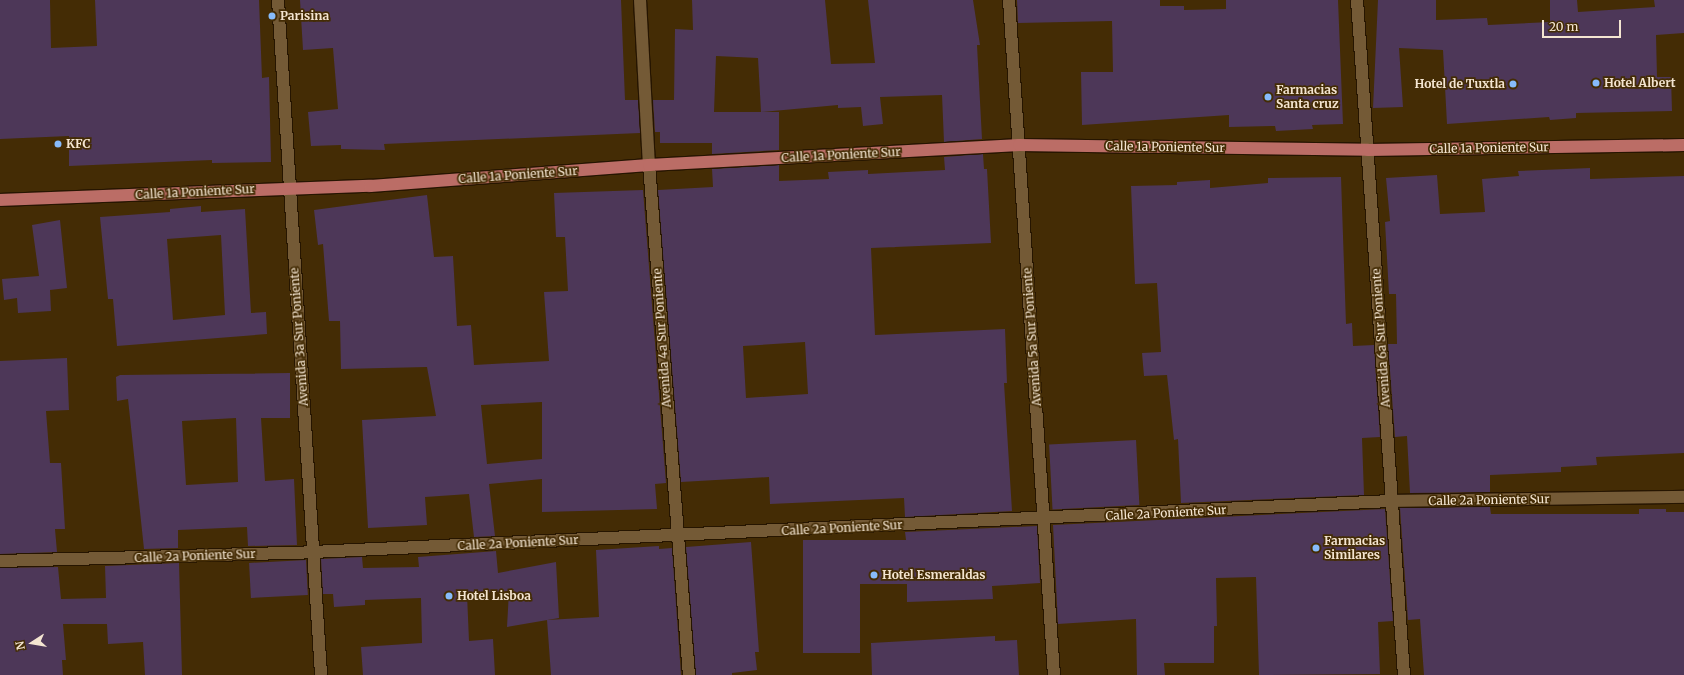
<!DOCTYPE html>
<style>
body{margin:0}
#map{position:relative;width:1684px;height:675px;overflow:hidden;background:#442c05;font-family:Merriweather,serif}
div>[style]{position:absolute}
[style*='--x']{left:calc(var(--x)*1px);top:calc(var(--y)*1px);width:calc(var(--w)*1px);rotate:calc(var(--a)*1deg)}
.building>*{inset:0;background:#4d3758;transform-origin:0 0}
.roads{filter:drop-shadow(1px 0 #261500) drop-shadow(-1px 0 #261500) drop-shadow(0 1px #261500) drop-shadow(0 -1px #261500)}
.minor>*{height:12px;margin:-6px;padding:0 6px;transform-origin:6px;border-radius:6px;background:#745a36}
.major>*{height:12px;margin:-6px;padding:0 6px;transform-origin:6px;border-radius:6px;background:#bb6d66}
.dots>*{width:11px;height:11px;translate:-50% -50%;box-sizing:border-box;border:2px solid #442c05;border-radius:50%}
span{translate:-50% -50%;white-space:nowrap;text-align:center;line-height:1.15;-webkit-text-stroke:3.5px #442c05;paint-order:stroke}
.poi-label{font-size:12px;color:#f4e5d1;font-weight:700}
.left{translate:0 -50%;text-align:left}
.right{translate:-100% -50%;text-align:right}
.street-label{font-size:12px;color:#f4e5d1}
.north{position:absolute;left:12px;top:623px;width:40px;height:40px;-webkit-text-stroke:3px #442c05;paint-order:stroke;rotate:258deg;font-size:11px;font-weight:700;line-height:16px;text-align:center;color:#f4e5d1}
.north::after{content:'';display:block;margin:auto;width:14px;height:18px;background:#f4e5d1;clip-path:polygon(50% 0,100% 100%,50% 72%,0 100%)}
.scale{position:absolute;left:1542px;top:20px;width:79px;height:18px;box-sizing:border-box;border:2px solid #f4e5d1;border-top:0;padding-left:5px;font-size:12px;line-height:14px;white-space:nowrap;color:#f4e5d1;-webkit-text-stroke:3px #442c05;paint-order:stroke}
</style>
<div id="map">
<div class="building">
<div style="clip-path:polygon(0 0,50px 0,51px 48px,97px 46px,95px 0,259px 0,262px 78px,269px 77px,271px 162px,212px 163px,212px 160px,69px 166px,69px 136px,0 139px)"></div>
<div style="clip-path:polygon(300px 0,621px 0,625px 100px,638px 100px,640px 133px,384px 144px,385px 150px,341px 149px,341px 145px,311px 146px,308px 112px,338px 109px,333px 48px,303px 50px)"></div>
<div style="clip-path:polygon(692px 0,825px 0,831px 64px,875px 63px,868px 0,973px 0,980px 45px,977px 45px,982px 139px,944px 142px,942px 95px,880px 97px,883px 124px,863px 126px,861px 107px,838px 108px,838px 105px,761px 112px,758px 58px,716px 56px,714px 112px,779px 112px,779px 150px,712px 154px,712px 143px,660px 143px,660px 132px,655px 132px,653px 100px,674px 100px,675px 29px,693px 30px)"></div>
<div style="clip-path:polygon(1017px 0,1160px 0,1160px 6px,1184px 6px,1184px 10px,1226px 9px,1226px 0,1338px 0,1343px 124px,1312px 125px,1313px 129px,1276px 131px,1275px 126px,1229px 127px,1229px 115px,1082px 125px,1081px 72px,1113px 72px,1112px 21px,1018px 23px)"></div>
<div style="clip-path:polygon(1378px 0,1436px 0,1436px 20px,1487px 18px,1488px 25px,1550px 22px,1550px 0,1577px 0,1578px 12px,1655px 7px,1654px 0,1684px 0,1684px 33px,1656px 35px,1657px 77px,1671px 77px,1672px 111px,1576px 113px,1576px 118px,1550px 120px,1549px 117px,1447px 124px,1443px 50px,1399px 48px,1403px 107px,1373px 108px)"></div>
<div style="clip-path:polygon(evenodd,983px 154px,984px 169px,987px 169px,991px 243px,871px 248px,875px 335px,1005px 329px,1007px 383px,1004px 383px,1012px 511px,905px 517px,904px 498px,770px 504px,769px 477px,681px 482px,658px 190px,713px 187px,712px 169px,779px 165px,779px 181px,829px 179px,828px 172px,868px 170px,868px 174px,945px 170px,944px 157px,983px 154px,805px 342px,808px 394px,746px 398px,743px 346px,805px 342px)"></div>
<div style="clip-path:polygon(1590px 168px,1590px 179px,1684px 176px,1684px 453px,1596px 457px,1597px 465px,1561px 467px,1561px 472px,1490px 475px,1490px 492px,1410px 493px,1407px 436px,1395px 437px,1388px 344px,1397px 344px,1396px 294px,1389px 294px,1385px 222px,1390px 221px,1386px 178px,1437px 175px,1440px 214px,1485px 212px,1482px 179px,1519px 176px,1518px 171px)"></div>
<div style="clip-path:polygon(1341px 177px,1346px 324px,1352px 323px,1353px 346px,1374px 345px,1380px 437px,1362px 438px,1364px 495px,1181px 503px,1178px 439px,1174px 440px,1167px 375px,1144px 376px,1142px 353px,1161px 352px,1157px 283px,1135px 284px,1131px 186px,1177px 185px,1177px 182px,1210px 180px,1210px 188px,1268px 183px,1268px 178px)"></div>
<div style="clip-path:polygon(evenodd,643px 190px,666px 483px,655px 484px,657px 509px,542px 512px,542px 479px,489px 484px,495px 536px,474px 537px,469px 494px,425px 497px,427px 525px,368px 528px,362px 420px,436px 416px,427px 367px,341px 369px,340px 321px,329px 321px,323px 244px,318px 245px,314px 210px,427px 195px,434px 257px,453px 256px,457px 326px,471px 325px,474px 365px,549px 361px,544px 292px,568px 291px,565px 237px,556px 237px,554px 193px,643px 190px,542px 402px,542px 459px,487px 464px,481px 405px,542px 402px)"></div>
<div style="clip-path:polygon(evenodd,201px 206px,201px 212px,245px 209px,251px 313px,266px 312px,267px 334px,117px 346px,113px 299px,108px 299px,100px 217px,170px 212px,170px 209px,201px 206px,221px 235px,225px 315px,173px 320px,167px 239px,221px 235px)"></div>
<div style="clip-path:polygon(60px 220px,67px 288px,50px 290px,51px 311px,18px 313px,17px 298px,4px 300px,2px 279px,39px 276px,32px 225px)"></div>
<div style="clip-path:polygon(67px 358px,69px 410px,46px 411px,50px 463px,61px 463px,65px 529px,55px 529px,57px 552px,0 554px,0 361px)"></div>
<div style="clip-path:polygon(evenodd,290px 373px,290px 418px,261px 418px,265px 481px,294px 479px,297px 545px,248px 546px,247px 527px,178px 530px,178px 548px,144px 549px,128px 399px,117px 401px,116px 377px,120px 375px,290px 373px,236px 418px,238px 482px,186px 485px,182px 421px,236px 418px)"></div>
<div style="left:1136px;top:440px;width:65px;height:87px;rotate:87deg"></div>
<div style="clip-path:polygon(1490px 507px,1491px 514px,1639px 514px,1639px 509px,1666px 509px,1666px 512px,1684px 512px,1684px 675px,1424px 675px,1420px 619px,1408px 620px,1400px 508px)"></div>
<div style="clip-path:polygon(1385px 509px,1393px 621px,1378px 622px,1380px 674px,1259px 675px,1256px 577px,1216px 578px,1217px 626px,1214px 626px,1214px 663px,1164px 663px,1165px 675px,1137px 675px,1136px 619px,1058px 624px,1053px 525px)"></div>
<div style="clip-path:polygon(1037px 526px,1040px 583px,992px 586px,993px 599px,907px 602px,907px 584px,860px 584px,860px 653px,803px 653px,803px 540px,906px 540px,905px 532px)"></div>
<div style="clip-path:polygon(751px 542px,759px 652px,755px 652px,757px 670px,732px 673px,732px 675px,696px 675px,686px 547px)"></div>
<div style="clip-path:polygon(659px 546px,659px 549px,672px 548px,681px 675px,551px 675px,547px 620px,599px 617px,596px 550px)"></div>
<div style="clip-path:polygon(496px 551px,498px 573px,556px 562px,559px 618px,507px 627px,509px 591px,467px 594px,469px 641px,493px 639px,495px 675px,363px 675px,361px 647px,422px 643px,421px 598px,365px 600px,365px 605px,334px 607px,333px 594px,323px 594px,321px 559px,362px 557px,363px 568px,419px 567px,418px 557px)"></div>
<div style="left:306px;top:560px;width:35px;height:57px;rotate:87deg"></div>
<div style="clip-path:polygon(179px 563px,182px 675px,145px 675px,143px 642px,108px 644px,107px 624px,63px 624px,66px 660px,62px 660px,63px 675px,0 675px,0 568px,58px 567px,61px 599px,106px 598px,105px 566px)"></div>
<div style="clip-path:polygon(995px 636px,995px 641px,1017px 640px,1019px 675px,872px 675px,871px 643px)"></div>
</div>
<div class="roads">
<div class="minor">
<div style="--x:278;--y:0;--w:676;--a:86.35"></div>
<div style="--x:640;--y:0;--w:165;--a:86.9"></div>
<div style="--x:649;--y:165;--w:512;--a:85.52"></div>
<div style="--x:1009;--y:0;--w:676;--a:86.19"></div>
<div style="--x:1357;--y:0;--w:677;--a:86.02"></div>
<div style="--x:0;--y:561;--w:313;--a:-1.6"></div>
<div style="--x:313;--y:552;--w:1080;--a:-2.71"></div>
<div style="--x:1392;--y:501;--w:292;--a:-0.8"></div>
</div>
<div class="major">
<div style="--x:0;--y:200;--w:370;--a:-2.2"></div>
<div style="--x:370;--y:186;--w:280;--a:-4.3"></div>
<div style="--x:649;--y:165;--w:371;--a:-3.1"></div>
<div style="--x:1019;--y:145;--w:349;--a:0.8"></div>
<div style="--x:1368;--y:150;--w:316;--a:-0.9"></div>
</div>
</div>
<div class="dots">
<div style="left:272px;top:16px;background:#87bbfb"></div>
<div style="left:1596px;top:83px;background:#87bbfb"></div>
<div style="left:1513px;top:84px;background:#87bbfb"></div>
<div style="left:1268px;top:97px;background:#87bbfb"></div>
<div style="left:58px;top:144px;background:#87bbfb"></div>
<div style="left:1316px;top:548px;background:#87bbfb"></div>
<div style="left:874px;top:575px;background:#87bbfb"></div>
<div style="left:449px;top:596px;background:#87bbfb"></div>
</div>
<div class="poi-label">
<span class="left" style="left:280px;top:16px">Parisina</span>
<span class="left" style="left:1604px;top:83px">Hotel Albert</span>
<span class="right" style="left:1505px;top:84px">Hotel de Tuxtla</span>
<span class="left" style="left:1276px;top:97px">Farmacias<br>Santa cruz</span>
<span class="left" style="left:66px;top:144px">KFC</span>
<span class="left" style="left:1324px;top:548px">Farmacias<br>Similares</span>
<span class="left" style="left:882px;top:575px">Hotel Esmeraldas</span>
<span class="left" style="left:457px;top:596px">Hotel Lisboa</span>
</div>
<div class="street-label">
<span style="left:1165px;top:147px;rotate:1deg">Calle 1a Poniente Sur</span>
<span style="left:1489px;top:148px;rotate:-1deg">Calle 1a Poniente Sur</span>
<span style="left:841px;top:155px;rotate:-3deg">Calle 1a Poniente Sur</span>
<span style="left:518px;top:175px;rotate:-4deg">Calle 1a Poniente Sur</span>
<span style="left:195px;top:192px;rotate:-3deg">Calle 1a Poniente Sur</span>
<span style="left:299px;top:337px;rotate:-94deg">Avenida 3a Sur Poniente</span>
<span style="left:1032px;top:337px;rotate:-94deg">Avenida 5a Sur Poniente</span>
<span style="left:662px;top:338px;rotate:-94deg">Avenida 4a Sur Poniente</span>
<span style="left:1381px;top:338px;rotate:-94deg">Avenida 6a Sur Poniente</span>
<span style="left:1489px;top:500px;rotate:-1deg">Calle 2a Poniente Sur</span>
<span style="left:1166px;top:513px;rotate:-3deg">Calle 2a Poniente Sur</span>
<span style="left:842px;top:528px;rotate:-3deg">Calle 2a Poniente Sur</span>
<span style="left:518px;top:543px;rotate:-3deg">Calle 2a Poniente Sur</span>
<span style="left:195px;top:556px;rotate:-2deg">Calle 2a Poniente Sur</span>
</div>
<div class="north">N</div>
<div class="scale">20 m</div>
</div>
